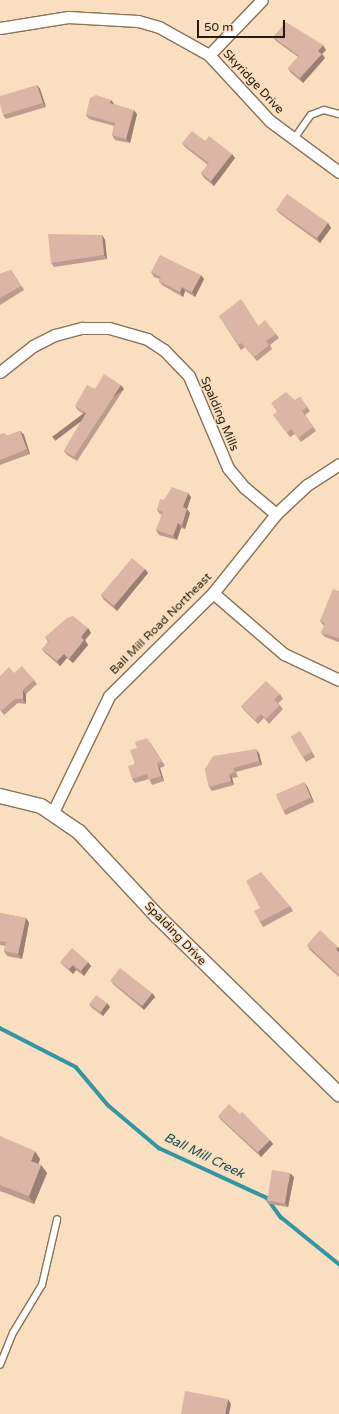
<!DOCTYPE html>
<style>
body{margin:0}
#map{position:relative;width:339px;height:1414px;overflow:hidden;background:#f9dec0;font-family:"Varela Round",sans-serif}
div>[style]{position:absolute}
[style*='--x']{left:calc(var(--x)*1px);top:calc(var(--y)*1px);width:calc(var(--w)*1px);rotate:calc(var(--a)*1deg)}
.stream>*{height:3.5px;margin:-1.75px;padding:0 1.75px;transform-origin:1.75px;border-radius:1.75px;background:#3297a0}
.roads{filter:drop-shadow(1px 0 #897256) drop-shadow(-1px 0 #897256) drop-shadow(0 1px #897256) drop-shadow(0 -1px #897256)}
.service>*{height:5.5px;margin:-2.75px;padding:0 2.75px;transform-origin:2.75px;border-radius:2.75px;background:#fff}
.minor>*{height:11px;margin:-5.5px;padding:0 5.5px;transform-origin:5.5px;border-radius:5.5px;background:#fff}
.tertiary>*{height:14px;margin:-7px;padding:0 7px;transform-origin:7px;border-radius:7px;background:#fff}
.wall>*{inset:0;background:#bc9c8f}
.shaded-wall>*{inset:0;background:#997f74;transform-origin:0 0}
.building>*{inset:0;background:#dbb5a6;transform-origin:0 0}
span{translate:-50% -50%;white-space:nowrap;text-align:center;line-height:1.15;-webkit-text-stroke:3px #f9dec0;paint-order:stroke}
.street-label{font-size:12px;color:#241a0f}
.water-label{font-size:13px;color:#134d52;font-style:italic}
.scale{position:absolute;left:197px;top:20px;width:88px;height:18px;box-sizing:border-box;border:2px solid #241a0f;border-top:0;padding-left:5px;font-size:12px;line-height:14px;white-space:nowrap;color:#241a0f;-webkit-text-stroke:3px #f9dec0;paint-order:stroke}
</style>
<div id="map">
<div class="stream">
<div style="--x:0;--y:1028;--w:85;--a:27.2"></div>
<div style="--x:76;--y:1067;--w:50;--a:49.9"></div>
<div style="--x:108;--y:1105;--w:67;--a:40.1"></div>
<div style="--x:159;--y:1148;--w:119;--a:24.8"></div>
<div style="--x:267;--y:1198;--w:24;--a:54"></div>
<div style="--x:281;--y:1217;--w:75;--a:39"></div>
</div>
<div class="roads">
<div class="service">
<div style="--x:294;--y:139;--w:29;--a:-55"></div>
<div style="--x:311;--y:115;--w:14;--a:-21"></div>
<div style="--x:324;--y:110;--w:16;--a:15"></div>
<div style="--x:0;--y:1365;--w:35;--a:-68"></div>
<div style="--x:13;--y:1333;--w:56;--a:-58.9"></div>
<div style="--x:42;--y:1285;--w:67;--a:-77"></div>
</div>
<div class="minor">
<div style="--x:0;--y:28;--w:69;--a:-9.2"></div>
<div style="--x:68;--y:17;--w:70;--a:3.3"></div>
<div style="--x:138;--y:21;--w:22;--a:16"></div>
<div style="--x:159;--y:27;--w:57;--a:29.2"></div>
<div style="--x:209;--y:55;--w:90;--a:47.3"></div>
<div style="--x:270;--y:121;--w:86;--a:36.5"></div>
<div style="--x:209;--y:55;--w:76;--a:-46.1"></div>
<div style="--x:0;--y:372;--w:42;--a:-38.2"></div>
<div style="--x:33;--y:346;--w:25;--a:-27"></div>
<div style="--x:55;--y:335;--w:28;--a:-15"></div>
<div style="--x:82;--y:328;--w:27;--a:0"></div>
<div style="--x:109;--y:328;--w:40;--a:16"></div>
<div style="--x:147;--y:339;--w:20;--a:33"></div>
<div style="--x:164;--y:350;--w:36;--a:46"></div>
<div style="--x:189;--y:376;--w:100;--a:67"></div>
<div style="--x:228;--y:468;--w:26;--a:50"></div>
<div style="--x:245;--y:488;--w:40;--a:40"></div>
<div style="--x:213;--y:593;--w:94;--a:40.7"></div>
<div style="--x:284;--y:654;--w:61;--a:25.3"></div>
<div style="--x:53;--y:812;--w:129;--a:-64.2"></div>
<div style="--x:109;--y:696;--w:146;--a:-44.7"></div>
<div style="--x:213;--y:593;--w:101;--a:-51.4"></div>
<div style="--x:276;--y:514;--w:42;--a:-43.1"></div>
<div style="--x:307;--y:485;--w:38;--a:-33"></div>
</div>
<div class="tertiary">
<div style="--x:0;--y:796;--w:42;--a:13.7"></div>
<div style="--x:41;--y:806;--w:46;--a:34.4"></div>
<div style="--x:79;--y:832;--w:115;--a:47.1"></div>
<div style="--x:157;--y:916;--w:255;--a:44.4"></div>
</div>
</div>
<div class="wall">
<div style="clip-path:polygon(273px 37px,326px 50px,322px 54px,325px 58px,303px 83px,291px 73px,288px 68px,298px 57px,276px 41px)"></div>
<div style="clip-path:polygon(37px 85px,40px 89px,46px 107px,6px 119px,3px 115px)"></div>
<div style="clip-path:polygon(111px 100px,114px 104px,137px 114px,130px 143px,115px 140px,112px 135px,114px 126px,89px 119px,86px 115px)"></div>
<div style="clip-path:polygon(182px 143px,235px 158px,214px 186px,204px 178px,201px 173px,208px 165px,185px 147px)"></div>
<div style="clip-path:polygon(276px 209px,328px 223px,331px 228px,320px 243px,279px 213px)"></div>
<div style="clip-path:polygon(102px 235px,105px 240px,107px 259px,54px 267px,51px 263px)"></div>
<div style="clip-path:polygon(11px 270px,24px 290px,0 305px,0 274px)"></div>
<div style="clip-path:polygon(151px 272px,204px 279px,195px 297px,185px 291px,183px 297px,162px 285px,159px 281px,160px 279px,154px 277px)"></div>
<div style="clip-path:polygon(244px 304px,258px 326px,276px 334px,279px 338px,270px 345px,272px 349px,257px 361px,245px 347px,241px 350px,219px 316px)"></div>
<div style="clip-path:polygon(124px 389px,77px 461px,67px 455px,64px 451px,85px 415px,78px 410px,75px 406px)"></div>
<div style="clip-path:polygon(300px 397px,310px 411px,305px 415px,316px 431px,301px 442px,295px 434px,290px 437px,273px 415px)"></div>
<div style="clip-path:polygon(20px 431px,24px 435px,30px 454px,0 465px,0 435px,4px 433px,7px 436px)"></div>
<div style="clip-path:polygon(191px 497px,187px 509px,190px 513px,185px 529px,181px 528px,177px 540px,159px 535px,156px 530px,162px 515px,160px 514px,157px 510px,164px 500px)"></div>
<div style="clip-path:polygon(145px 569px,148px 573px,117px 611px,104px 600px,101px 595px)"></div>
<div style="clip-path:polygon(339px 591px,339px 642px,325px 637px,321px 633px,324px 626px,320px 621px)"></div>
<div style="clip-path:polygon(88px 628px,91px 633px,85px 640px,88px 645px,73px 663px,67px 658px,60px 666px,45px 653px,42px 649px,48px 642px,45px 637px)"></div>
<div style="clip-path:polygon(14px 673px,34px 680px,37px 684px,26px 694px,26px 704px,18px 703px,4px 715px,0 710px,0 676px)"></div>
<div style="clip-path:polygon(280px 694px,283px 699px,278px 703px,283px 709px,269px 724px,264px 718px,258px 724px,244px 710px,241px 706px)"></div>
<div style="clip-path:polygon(303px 736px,315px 757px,306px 762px,303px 757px)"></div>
<div style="clip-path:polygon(150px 742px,165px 766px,160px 768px,164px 781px,152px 785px,149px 779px,135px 783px,132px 779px,137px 748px)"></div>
<div style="clip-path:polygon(259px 753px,262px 765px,236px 772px,238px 777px,232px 778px,234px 785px,212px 791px,209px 787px,205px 769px)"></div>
<div style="clip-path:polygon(307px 786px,314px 802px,286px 815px,283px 811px)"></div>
<div style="clip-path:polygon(290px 906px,293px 911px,263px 927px,260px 922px,260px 908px)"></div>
<div style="clip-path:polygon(0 913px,26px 918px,29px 923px,22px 959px,7px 956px,4px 951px,5px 946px,0 945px)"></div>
<div style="clip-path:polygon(307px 945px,339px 948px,339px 977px,310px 950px)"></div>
<div style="clip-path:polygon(60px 962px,91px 966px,84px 976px,76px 970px,73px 974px,64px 966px)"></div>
<div style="clip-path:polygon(111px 981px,152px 993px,155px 997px,144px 1010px,114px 985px)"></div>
<div style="clip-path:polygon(107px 1003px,110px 1007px,103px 1016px,92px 1008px,89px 1004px)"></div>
<div style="clip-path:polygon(218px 1116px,273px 1144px,261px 1157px,221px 1120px)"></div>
<div style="clip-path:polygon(0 1136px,40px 1159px,38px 1164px,41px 1165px,47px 1173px,34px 1204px,0 1191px)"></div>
<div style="clip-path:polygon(294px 1177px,288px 1207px,269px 1204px,266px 1200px)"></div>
</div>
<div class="shaded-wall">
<div style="clip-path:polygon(323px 45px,326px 50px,322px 54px,325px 58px,303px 83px,300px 78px,318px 51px)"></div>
<div style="clip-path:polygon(37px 85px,40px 89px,46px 107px,43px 103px)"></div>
<div style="clip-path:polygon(111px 100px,114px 104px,113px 108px,110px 103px)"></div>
<div style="clip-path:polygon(134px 110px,137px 114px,130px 143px,126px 139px)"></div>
<div style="clip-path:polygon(232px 154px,235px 158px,214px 186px,211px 181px)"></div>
<div style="clip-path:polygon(328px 223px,331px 228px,320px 243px,317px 238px)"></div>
<div style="clip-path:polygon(102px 235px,105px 240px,107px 259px,104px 255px)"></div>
<div style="clip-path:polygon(201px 275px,204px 279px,195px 297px,192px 292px)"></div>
<div style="clip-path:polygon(182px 287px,185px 291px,183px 297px,180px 292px)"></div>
<div style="left:121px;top:385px;width:5px;height:86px;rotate:53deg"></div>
<div style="clip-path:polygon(20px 431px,24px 435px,30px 454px,27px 449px)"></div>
<div style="clip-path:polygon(188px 493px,191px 497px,187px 509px,190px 513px,185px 529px,182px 525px,183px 507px)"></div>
<div style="clip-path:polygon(178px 523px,181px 528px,177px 540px,173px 536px)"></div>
<div style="clip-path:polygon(145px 569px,148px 573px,117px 611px,114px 606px)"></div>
<div style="clip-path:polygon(88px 628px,91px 633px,85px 640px,88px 645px,73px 663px,69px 659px,81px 637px)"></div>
<div style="clip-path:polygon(64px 654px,67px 658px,60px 666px,57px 661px)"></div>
<div style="clip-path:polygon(23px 690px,26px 694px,26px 704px,23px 699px)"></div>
<div style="clip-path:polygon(256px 749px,259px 753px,262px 765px,259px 761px)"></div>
<div style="clip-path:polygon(157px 763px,160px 768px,164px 781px,161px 776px)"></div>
<div style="clip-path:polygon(229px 774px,232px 778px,234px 785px,231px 781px)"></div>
<div style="clip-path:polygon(304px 782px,307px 786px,314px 802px,311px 798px)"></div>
<div style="clip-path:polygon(26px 918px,29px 923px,22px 959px,18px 954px)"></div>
<div style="clip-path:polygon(338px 947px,339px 948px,339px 954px,336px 949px)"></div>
<div style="clip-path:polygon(88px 962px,91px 966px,84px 976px,81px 971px)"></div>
<div style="clip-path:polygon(73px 965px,76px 970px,73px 974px,69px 969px)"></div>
<div style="clip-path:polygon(152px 993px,155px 997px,144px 1010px,141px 1005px)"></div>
<div style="clip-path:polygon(107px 1003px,110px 1007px,103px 1016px,100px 1012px)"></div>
<div style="clip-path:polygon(270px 1140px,273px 1144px,261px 1157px,258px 1152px)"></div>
<div style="clip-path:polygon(35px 1151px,40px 1159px,37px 1169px,31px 1161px)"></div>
<div style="clip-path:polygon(41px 1165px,47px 1173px,34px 1204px,29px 1196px)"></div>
<div style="clip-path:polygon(290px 1173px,294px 1177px,288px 1207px,285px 1203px)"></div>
<div style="clip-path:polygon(228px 1399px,231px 1404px,229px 1414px,225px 1414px)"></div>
</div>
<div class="building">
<div style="clip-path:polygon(286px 22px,323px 45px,318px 51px,322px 54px,300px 78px,288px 68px,299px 56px,273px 37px)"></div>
<div style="clip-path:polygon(37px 85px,43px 103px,3px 115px,0 104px,0 96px)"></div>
<div style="clip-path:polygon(96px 95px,111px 100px,110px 103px,134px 110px,126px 139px,112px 135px,115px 123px,86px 115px,90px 98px)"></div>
<div style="clip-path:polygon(192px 131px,205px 141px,209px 136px,232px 154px,211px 181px,201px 173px,209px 163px,182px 143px)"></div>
<div style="left:287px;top:194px;width:50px;height:19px;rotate:35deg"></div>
<div style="clip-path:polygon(48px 234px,102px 235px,104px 255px,51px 263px)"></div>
<div style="clip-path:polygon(160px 255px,201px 275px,192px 292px,182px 287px,180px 292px,159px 281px,161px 277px,151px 272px)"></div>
<div style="clip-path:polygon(11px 270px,21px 286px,0 298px,0 274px)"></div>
<div style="clip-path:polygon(241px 299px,258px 326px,265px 320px,276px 334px,266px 341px,269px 345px,254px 357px,241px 343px,238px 345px,219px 316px)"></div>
<div style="clip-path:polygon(104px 374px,121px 385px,74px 457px,64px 451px,86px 413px,75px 406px,87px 385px,95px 389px)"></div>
<div style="clip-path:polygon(286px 392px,295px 400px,300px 397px,307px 407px,302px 411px,313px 427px,298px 438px,291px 429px,287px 433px,273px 415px,277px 412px,271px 403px)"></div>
<div style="clip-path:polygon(20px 431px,27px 449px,0 460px,0 435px,4px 433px,6px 436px)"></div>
<div style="clip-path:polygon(172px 487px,188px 493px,183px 507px,187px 509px,182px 525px,178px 523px,173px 536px,156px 530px,163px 512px,157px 510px,160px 499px,164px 500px)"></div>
<div style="left:132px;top:558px;width:17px;height:48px;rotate:40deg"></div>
<div style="clip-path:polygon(333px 589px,339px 591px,339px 638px,321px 633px,325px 623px,320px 621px)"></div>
<div style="clip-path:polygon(73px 616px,88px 628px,81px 637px,84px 640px,69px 659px,64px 654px,57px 661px,42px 649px,49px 641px,45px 637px,67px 618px)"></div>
<div style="clip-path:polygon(22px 666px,34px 680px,23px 690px,23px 699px,15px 699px,1px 711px,0 709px,0 676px,9px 667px,14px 673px)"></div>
<div style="clip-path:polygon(266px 681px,280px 694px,274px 700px,280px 705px,266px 719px,261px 714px,255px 720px,241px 706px)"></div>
<div style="left:300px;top:731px;width:24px;height:11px;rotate:60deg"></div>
<div style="clip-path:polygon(147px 738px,162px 762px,157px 763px,161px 776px,149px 780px,147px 774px,132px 779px,128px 766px,135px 764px,130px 750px,137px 748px,135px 742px)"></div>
<div style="clip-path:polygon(256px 749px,259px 761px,233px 768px,235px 772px,229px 774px,231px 781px,209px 787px,205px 769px,213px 756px)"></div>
<div style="left:304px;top:782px;width:17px;height:31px;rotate:66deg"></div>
<div style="clip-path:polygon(261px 872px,290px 906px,260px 922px,254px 911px,260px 908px,246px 881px)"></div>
<div style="clip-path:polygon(0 913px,26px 918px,18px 954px,4px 951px,6px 942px,0 941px)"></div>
<div style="clip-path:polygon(320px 930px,338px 947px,336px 949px,339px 952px,339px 975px,307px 945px)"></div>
<div style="clip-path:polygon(72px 948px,88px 962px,81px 971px,73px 965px,69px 969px,60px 962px)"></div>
<div style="left:120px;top:968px;width:41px;height:16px;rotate:38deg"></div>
<div style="left:96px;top:995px;width:14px;height:11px;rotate:36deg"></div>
<div style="clip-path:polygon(229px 1104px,240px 1114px,242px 1112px,270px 1140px,258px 1152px,218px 1116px)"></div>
<div style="clip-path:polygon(0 1136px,35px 1151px,31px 1161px,41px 1165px,29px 1196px,0 1185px)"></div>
<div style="left:272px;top:1170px;width:18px;height:31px;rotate:9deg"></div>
<div style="clip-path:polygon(185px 1391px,228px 1399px,225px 1414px,181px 1414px)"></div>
</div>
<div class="street-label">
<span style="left:253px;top:82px;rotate:47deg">Skyridge Drive</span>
<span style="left:219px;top:414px;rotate:67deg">Spalding Mills</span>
<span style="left:161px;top:624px;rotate:-45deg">Ball Mill Road Northeast</span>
<span style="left:175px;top:934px;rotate:46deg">Spalding Drive</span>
</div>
<div class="water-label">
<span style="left:204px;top:1156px;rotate:26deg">Ball Mill Creek</span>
</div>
<div class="scale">50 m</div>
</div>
